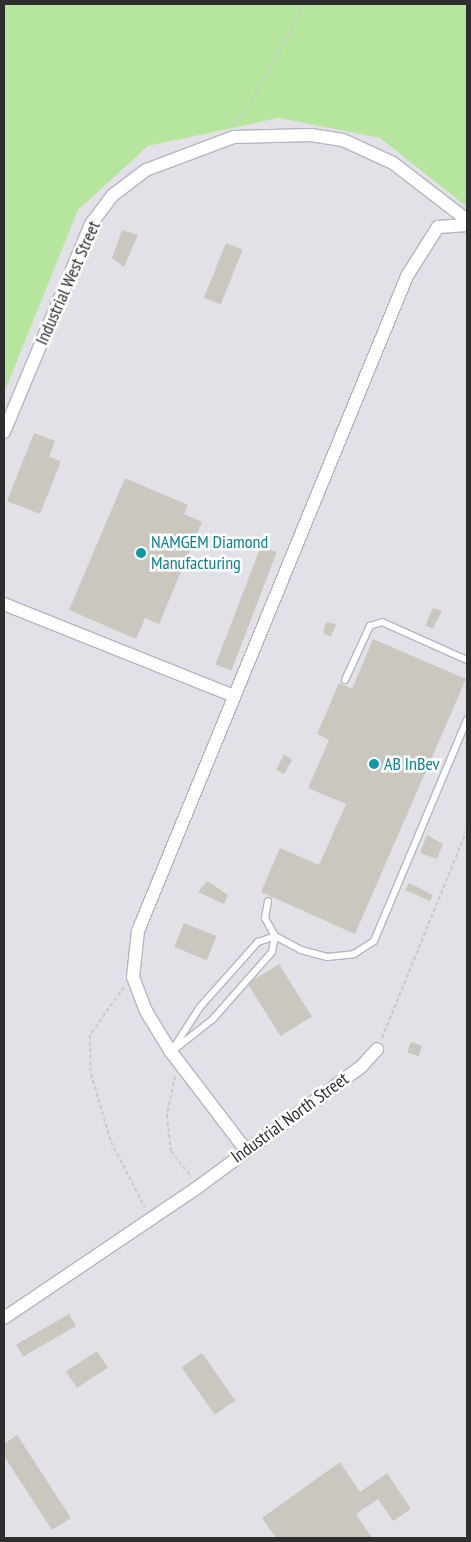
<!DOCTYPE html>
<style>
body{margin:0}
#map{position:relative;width:471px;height:1542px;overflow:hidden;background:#efe9e1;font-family:"PT Sans Narrow",sans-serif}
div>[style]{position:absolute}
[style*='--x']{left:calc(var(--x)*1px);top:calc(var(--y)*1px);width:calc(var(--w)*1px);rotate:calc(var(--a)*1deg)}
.industrial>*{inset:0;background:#e3e1e8}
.green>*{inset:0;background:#b6e59e}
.building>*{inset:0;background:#cbc7bf;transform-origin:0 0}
.path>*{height:2px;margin-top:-1px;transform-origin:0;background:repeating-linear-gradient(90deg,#c9c9c9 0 4px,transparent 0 6.5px)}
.roads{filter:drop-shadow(1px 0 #b4b7c1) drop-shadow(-1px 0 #b4b7c1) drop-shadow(0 1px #b4b7c1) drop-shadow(0 -1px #b4b7c1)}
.service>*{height:6px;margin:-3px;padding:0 3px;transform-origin:3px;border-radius:3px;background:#fff}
.minor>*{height:12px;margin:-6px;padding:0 6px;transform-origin:6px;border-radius:6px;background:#fff}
.dots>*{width:14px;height:14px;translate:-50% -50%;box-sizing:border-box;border:2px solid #fff;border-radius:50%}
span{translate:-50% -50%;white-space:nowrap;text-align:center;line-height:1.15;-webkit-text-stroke:5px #fff;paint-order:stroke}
.street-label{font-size:18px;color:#2e2e2e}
.culture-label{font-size:18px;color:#0d838f}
.left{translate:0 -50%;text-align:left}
.frame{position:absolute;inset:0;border:5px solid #2e2e2e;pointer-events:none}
</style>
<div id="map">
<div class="industrial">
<div style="clip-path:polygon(279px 118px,380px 138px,467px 207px,467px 1538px,4px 1538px,4px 393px,78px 210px,148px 146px)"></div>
</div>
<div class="green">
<div style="clip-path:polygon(4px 4px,467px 4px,467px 207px,380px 138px,279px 118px,148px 146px,78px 210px,4px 393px)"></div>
</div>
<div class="building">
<div style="clip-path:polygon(122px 230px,138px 235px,124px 267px,112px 258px)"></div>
<div style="left:226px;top:243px;width:18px;height:59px;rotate:22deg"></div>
<div style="clip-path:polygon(34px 433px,55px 441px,49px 457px,61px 461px,40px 514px,7px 501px)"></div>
<div style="clip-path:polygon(125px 478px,188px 505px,184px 514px,202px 522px,159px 624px,145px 618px,136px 639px,69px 610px)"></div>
<div style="left:261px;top:546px;width:17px;height:127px;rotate:21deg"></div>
<div style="clip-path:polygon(433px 608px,442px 611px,433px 628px,425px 626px)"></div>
<div style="clip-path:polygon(326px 622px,336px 624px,331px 637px,323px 633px)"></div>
<div style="clip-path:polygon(373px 639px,466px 679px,355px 934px,261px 892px,280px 848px,319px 865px,346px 804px,308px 788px,329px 740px,317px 734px,339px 683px,352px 689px)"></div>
<div style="clip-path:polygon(284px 754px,292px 760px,284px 774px,276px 770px)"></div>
<div style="clip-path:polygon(427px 835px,443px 844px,437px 859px,420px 853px)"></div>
<div style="clip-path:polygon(207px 881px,228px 895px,224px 904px,198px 892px)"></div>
<div style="clip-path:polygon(409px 883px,433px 895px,430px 901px,405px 890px)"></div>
<div style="left:184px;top:923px;width:35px;height:26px;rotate:22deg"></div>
<div style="left:279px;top:964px;width:62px;height:37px;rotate:58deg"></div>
<div style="left:411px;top:1042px;width:12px;height:11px;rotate:20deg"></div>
<div style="left:69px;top:1314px;width:14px;height:61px;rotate:60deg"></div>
<div style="left:97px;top:1351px;width:20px;height:37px;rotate:57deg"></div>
<div style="left:202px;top:1353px;width:58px;height:25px;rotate:55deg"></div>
<div style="clip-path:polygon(17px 1435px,71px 1518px,52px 1530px,4px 1456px,4px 1444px)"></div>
<div style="clip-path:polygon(340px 1462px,360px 1492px,387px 1473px,411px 1509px,393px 1521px,378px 1499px,356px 1514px,372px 1538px,276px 1538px,262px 1518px)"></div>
</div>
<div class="path">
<div style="--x:232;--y:126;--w:42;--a:-53.7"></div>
<div style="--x:257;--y:92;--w:100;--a:-61.9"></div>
<div style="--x:124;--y:987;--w:59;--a:125.3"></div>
<div style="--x:90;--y:1035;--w:39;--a:89"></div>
<div style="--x:91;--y:1074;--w:71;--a:73.6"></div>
<div style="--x:111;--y:1142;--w:74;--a:62.7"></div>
<div style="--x:382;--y:1038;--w:225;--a:-67.8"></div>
<div style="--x:175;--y:1076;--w:40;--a:102"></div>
<div style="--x:167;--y:1115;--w:36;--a:84"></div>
<div style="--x:171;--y:1151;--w:33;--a:52"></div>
</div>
<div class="roads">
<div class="service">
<div style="--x:345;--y:680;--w:60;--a:-65.2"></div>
<div style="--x:370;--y:626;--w:13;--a:-18"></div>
<div style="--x:382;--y:622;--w:93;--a:24.1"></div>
<div style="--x:268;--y:901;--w:17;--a:100"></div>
<div style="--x:265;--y:918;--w:21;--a:61"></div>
<div style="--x:275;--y:936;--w:30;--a:28"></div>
<div style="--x:301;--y:950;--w:27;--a:15"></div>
<div style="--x:327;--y:957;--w:27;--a:-6"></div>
<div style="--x:354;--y:954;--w:24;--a:-33"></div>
<div style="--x:374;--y:941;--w:240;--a:-67.2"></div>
<div style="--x:275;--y:936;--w:16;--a:101"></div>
<div style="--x:272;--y:952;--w:89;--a:131.4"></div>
<div style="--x:213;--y:1019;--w:53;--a:141.8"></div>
<div style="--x:171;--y:1052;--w:54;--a:-57.2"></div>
<div style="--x:200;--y:1007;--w:87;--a:-48.3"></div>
<div style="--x:258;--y:942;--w:18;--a:-19"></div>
</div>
<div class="minor">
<div style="--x:4;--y:432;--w:225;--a:-67.3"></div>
<div style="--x:91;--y:224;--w:36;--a:-53"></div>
<div style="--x:113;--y:195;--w:41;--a:-37.1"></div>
<div style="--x:146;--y:170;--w:94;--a:-20.6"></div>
<div style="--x:234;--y:137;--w:77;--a:-1.5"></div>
<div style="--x:311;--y:135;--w:32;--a:9"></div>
<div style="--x:343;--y:140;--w:55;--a:24.7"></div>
<div style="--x:393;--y:163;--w:93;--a:37.6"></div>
<div style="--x:4;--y:604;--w:245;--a:21.8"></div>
<div style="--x:245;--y:1149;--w:122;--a:-127.3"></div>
<div style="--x:171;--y:1052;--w:48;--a:-121.4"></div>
<div style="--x:146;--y:1011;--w:36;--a:-111"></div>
<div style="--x:133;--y:977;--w:46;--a:-83.8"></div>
<div style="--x:138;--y:931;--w:708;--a:-67.67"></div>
<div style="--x:407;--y:276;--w:58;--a:-57.7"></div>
<div style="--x:438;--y:227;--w:29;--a:-4"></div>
<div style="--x:4;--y:1318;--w:234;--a:-34"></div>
<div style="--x:198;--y:1187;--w:202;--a:-36.4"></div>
<div style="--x:361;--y:1067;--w:24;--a:-48"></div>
</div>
</div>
<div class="dots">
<div style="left:141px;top:553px;background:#0f9aa8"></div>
<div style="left:374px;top:764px;background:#0f9aa8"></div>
</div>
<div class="street-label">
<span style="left:68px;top:283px;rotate:-66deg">Industrial West Street</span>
<span style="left:290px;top:1118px;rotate:-36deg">Industrial North Street</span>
</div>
<div class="culture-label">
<span class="left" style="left:151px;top:553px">NAMGEM Diamond<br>Manufacturing</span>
<span class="left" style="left:384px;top:764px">AB InBev</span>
</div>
<div class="frame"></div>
</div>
